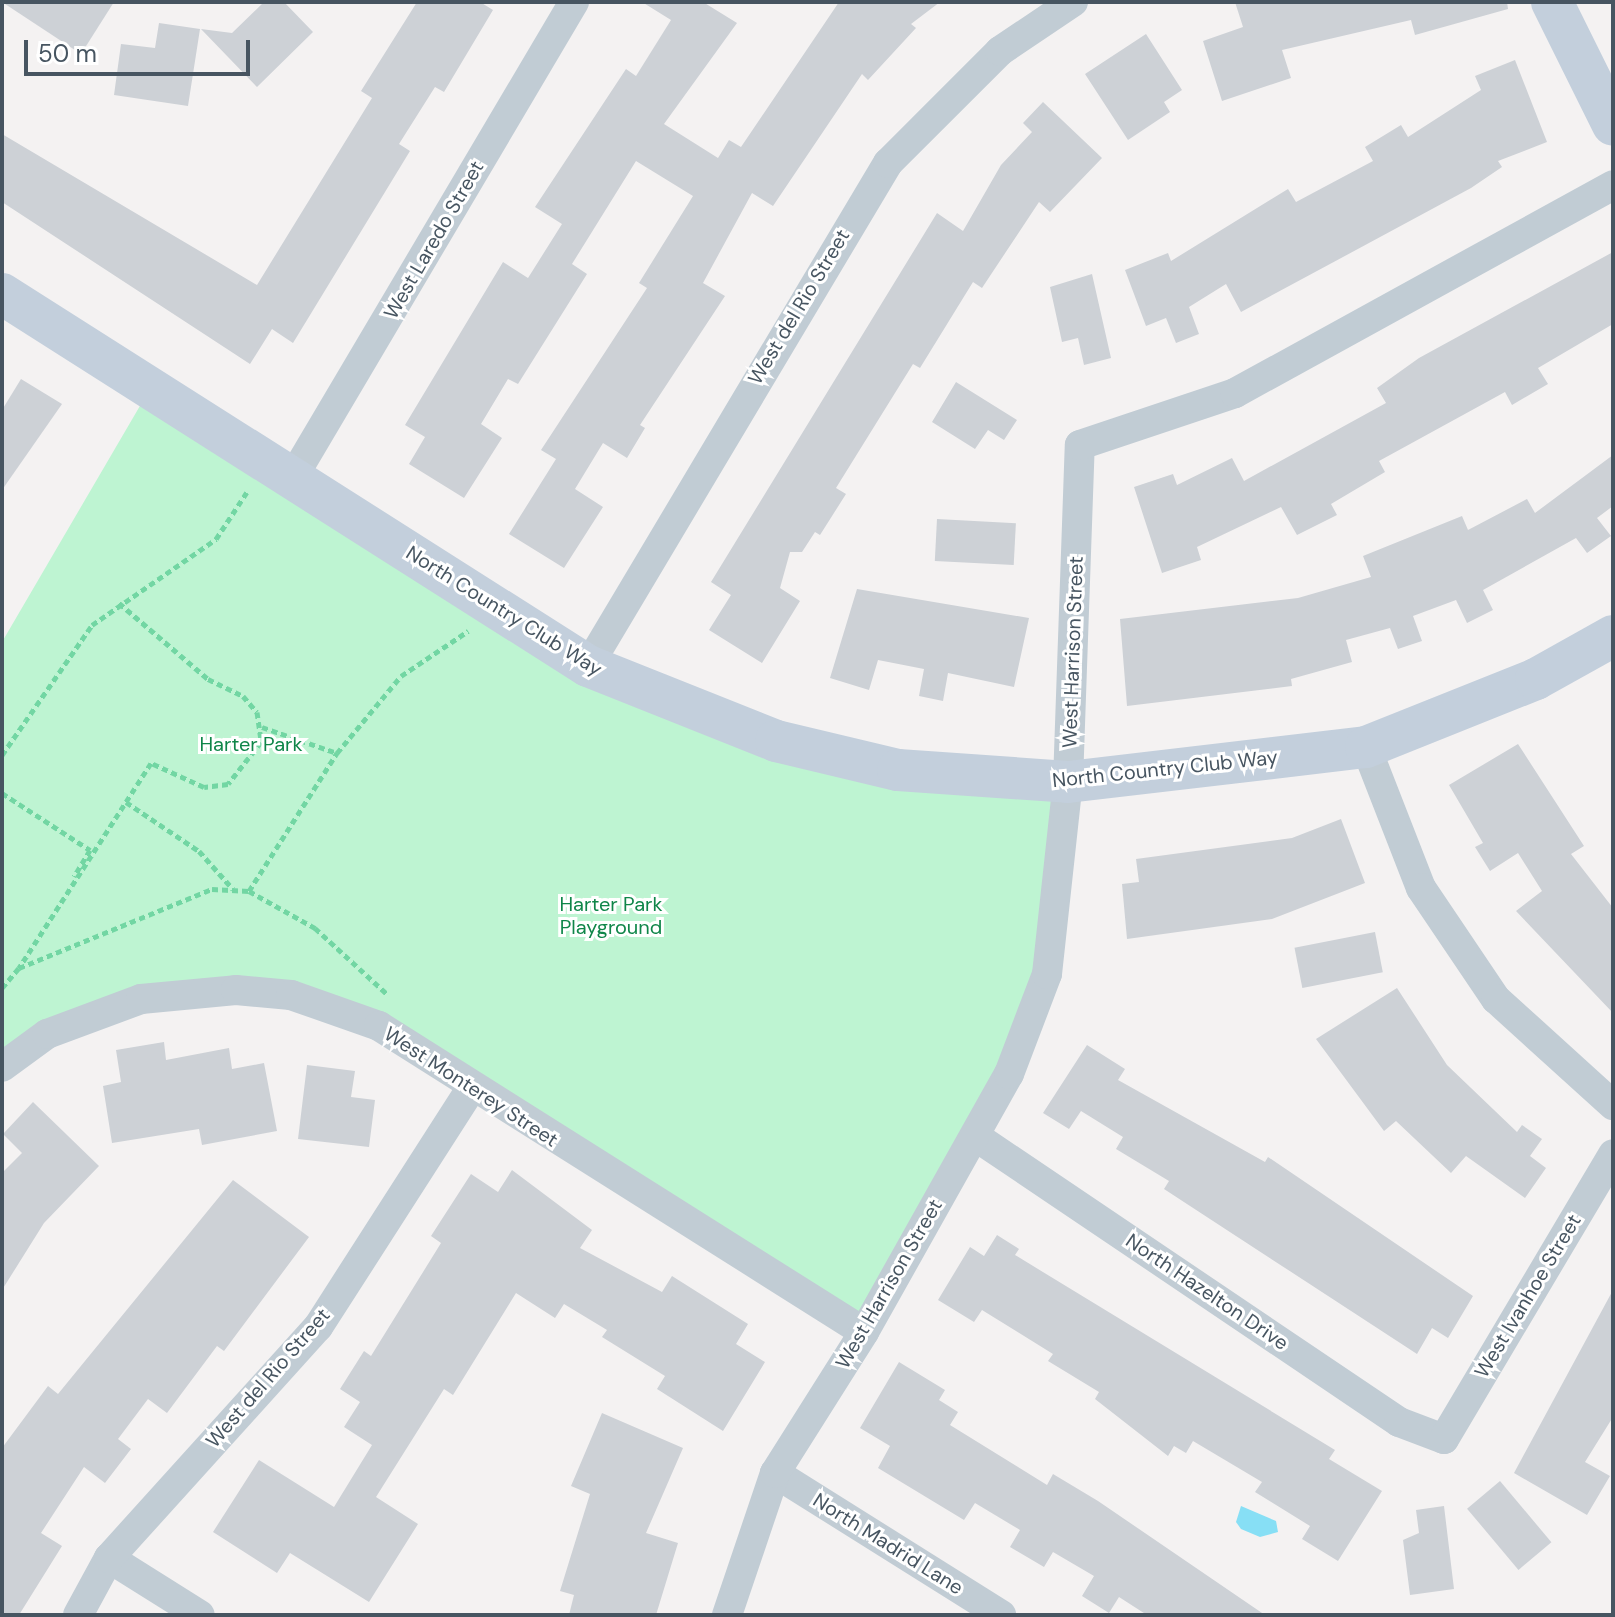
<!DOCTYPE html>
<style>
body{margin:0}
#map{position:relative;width:1615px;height:1617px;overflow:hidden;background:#f4f2f2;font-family:"DM Sans",sans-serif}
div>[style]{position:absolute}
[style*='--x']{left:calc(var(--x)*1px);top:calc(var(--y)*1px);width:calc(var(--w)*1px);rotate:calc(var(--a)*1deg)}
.green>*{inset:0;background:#bef4d2}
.water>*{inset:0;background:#87dff5}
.building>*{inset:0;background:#cdd1d6;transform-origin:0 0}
.path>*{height:5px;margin-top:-2.5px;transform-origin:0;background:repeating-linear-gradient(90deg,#72d6a3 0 6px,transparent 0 10px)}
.street>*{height:30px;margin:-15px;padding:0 15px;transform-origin:15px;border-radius:15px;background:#c1ccd4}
.secondary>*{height:42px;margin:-21px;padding:0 21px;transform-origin:21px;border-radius:21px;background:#c3cfdc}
span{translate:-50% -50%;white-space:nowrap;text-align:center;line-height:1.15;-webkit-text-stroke:6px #fff;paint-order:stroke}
.street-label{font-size:20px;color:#475561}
.park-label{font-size:20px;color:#0f8649}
.frame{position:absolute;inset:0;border:4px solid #475561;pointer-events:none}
.scale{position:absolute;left:24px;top:40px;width:226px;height:36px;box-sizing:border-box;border:4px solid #475561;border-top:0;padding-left:10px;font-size:24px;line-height:28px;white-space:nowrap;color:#475561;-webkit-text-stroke:6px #fff;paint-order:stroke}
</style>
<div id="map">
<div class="green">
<div style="clip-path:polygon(151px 387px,541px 638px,776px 741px,1068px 782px,1047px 974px,864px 1332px,334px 1009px,141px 999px,2px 1067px,2px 642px)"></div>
</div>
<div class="water">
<div style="clip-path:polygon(1241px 1506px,1276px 1521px,1278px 1532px,1260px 1537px,1241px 1529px,1236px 1522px)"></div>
</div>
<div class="building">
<div style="clip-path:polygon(2px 2px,114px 2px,81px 54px)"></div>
<div style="clip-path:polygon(264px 2px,284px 2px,313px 32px,257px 87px,201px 29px,232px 33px)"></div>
<div style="clip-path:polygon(417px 2px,480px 2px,493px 10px,444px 92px,435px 87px,399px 144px,410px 151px,293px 343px,272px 329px,250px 364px,2px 202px,2px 134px,257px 285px,372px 98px,361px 91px)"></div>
<div style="clip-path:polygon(642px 2px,703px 2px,737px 23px,664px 124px,718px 158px,729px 140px,741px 147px,839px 2px,940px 2px,911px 24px,916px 28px,868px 80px,862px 74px,773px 206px,752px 193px,703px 283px,725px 296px,640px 425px,645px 428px,627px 458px,603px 443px,575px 489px,603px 507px,564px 568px,509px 534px,556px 459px,541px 450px,647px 288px,639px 283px,693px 196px,636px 161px,572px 264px,587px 274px,518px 384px,508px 379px,481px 424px,502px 438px,464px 498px,409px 464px,425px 437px,405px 425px,503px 262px,528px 278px,562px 224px,535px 207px,626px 69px,636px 76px,671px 20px)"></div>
<div style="clip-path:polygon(1235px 2px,1507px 2px,1508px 9px,1415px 35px,1411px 20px,1282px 50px,1291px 78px,1222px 101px,1203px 41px,1243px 27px)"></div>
<div style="clip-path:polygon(159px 23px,200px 29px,188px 106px,114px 95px,121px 44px,155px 48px)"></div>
<div style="clip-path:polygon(1146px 34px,1182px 90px,1164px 102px,1170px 112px,1128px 140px,1085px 74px)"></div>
<div style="clip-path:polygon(1515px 60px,1547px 142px,1498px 161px,1502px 167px,1471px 188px,1241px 312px,1226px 284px,1189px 307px,1199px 334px,1176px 343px,1166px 318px,1146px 326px,1125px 270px,1168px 253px,1171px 261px,1288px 189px,1296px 202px,1373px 161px,1365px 147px,1401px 125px,1408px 137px,1481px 90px,1475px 76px)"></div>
<div style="clip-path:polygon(1043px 102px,1102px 158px,1050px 212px,1039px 202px,982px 288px,973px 282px,920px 368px,913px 364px,836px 488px,846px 494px,820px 535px,815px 532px,802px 552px,790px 552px,780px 588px,800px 601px,762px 663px,709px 630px,731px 595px,711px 582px,937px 213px,963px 231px,1001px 165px,1032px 132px,1023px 123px)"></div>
<div style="clip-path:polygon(1613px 252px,1613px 324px,1538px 368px,1548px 384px,1512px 405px,1505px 392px,1379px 461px,1385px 472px,1331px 504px,1337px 515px,1297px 535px,1281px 507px,1197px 547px,1201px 560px,1162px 573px,1134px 487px,1173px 474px,1177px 485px,1232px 458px,1244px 481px,1386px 403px,1377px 388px,1419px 358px)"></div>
<div style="clip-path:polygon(1092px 274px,1111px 358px,1084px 365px,1078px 338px,1062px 342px,1050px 287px)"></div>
<div style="clip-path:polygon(21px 379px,62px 404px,2px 490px,2px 410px)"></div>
<div style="clip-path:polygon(956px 382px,1017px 420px,1004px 440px,988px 430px,975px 449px,932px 422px)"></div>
<div style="clip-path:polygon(1613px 455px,1613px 506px,1597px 518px,1611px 536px,1587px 553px,1576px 538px,1483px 590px,1493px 610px,1467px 623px,1456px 600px,1413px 616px,1422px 641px,1398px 649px,1390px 628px,1346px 640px,1352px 662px,1291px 679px,1292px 686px,1127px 706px,1120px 619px,1298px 598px,1371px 577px,1363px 556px,1462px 516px,1468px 530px,1527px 499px,1535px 513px)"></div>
<div style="left:937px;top:519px;width:79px;height:42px;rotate:3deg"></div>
<div style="clip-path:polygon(857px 589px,1029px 618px,1014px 687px,948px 673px,943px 701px,919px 696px,924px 669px,878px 660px,869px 690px,830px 678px)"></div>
<div style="clip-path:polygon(1518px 744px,1584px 846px,1571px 854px,1613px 908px,1613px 1013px,1516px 911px,1542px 891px,1518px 853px,1490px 871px,1475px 847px,1483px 843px,1449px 785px)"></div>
<div style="clip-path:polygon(1341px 819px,1365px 883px,1272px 919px,1127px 939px,1122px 884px,1139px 882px,1136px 859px,1292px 838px)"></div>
<div style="left:1375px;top:932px;width:41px;height:82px;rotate:79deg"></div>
<div style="clip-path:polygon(1397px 988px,1447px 1065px,1517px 1132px,1522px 1125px,1542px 1139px,1530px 1156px,1546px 1168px,1525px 1198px,1466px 1156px,1451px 1173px,1396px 1121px,1384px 1131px,1316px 1039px)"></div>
<div style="clip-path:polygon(164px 1042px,166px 1060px,229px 1048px,232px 1069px,264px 1063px,277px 1131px,202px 1145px,199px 1129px,112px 1143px,103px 1086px,121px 1082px,116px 1050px)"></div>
<div style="clip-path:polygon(1087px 1045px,1125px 1069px,1118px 1080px,1265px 1162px,1268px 1157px,1473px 1296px,1448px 1338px,1432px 1328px,1417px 1354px,1164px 1189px,1169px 1181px,1116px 1149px,1123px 1137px,1081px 1111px,1069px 1129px,1043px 1113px)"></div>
<div style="clip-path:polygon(307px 1065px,355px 1071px,351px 1097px,375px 1100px,369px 1147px,298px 1139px)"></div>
<div style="clip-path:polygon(33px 1102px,99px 1166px,44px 1223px,2px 1290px,2px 1173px,22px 1153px,3px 1134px)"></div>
<div style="clip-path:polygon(512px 1170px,592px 1230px,580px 1248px,662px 1292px,672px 1276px,748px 1324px,736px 1344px,765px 1362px,723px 1431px,657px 1389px,665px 1376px,602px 1337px,607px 1330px,564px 1304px,555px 1318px,516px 1293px,453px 1395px,444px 1389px,376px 1497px,418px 1524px,369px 1602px,290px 1553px,277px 1573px,213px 1532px,259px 1460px,334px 1507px,372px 1445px,344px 1427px,360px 1402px,340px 1389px,364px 1351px,371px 1356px,441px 1243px,431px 1236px,471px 1174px,498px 1192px)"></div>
<div style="clip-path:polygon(233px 1180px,309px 1237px,224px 1351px,217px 1346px,167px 1413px,148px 1399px,118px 1439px,131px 1449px,105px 1483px,84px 1467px,41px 1533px,62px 1546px,19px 1615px,2px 1615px,2px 1448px,48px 1386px,58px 1394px)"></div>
<div style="clip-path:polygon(997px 1235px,1019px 1249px,1015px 1255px,1335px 1450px,1329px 1459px,1382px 1491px,1338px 1561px,1302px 1539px,1310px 1526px,1255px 1492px,1262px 1482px,1193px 1441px,1186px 1453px,1174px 1446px,1168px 1456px,1095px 1399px,1099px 1392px,1048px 1361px,1053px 1354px,982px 1310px,974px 1322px,938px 1300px,970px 1247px,984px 1256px)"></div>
<div style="clip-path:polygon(1613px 1290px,1613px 1417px,1585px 1462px,1610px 1476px,1587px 1515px,1514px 1473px)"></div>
<div style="clip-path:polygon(899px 1362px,945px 1390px,939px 1400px,958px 1412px,950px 1425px,1047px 1485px,1053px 1474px,1098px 1501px,1265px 1615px,1147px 1615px,1119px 1597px,1109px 1613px,1082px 1596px,1094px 1576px,1053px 1552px,1044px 1567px,1010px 1547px,1020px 1530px,975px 1503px,964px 1520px,878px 1468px,890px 1446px,860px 1428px)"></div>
<div style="clip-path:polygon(602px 1413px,683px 1448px,646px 1533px,678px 1543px,656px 1615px,569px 1615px,574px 1595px,560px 1591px,590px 1494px,571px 1486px)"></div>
<div style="left:1500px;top:1481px;width:80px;height:43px;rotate:50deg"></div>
<div style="clip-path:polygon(1444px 1506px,1454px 1589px,1410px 1595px,1403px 1540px,1419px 1533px,1416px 1510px)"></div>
</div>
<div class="path">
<div style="--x:119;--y:603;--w:117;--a:40.5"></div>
<div style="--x:208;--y:679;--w:39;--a:26"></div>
<div style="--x:243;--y:696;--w:21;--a:49"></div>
<div style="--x:257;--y:712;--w:30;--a:82"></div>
<div style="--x:261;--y:742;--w:53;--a:128.2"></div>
<div style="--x:228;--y:784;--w:24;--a:173"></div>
<div style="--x:204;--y:787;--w:58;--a:-155.6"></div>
<div style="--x:151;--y:763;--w:244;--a:122.8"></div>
<div style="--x:19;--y:968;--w:209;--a:-22.3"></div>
<div style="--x:212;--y:889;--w:37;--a:3"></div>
<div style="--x:249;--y:891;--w:164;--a:-57.5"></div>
<div style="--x:337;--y:753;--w:100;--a:-50.3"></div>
<div style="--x:401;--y:676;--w:81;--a:-33.9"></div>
<div style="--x:262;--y:727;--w:79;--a:19.1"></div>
<div style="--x:2;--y:755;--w:158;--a:-55.3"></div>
<div style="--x:92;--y:625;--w:151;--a:-34.7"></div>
<div style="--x:216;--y:539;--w:56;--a:-56.6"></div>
<div style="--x:2;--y:793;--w:105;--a:32.9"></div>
<div style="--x:90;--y:850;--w:31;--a:121"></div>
<div style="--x:126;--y:802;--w:88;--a:33.9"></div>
<div style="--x:199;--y:851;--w:51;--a:48.2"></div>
<div style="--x:249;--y:891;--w:76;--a:29.3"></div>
<div style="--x:315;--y:928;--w:99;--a:42.5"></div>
<div style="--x:2;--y:988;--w:26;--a:-50"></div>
</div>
<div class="street">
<div style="--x:293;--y:477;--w:552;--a:-59.39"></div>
<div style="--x:588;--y:666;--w:586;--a:-59.19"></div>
<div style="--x:888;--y:163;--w:158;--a:-45"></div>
<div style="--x:1000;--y:51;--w:88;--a:-33.9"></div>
<div style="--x:1366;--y:747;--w:151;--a:68.7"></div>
<div style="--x:1421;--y:888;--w:134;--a:56"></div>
<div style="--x:1496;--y:999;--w:158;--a:42.2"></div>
<div style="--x:2;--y:1067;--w:56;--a:-36.3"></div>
<div style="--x:47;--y:1034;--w:100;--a:-20.4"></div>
<div style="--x:141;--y:999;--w:95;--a:-5.4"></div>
<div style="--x:236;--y:990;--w:55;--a:5.2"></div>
<div style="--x:291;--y:995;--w:93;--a:19.4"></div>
<div style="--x:379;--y:1026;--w:573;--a:32.25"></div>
<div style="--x:975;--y:1136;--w:511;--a:34"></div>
<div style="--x:1399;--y:1422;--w:48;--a:20.7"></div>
<div style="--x:1444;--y:1439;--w:331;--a:-59.3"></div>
<div style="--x:775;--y:1473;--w:267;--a:32.1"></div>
<div style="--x:109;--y:1558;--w:107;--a:32.1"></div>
<div style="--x:78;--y:1615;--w:65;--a:-61.5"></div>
<div style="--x:109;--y:1558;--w:312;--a:-47.9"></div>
<div style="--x:318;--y:1327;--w:282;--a:-57.3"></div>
<div style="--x:727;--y:1615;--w:150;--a:-71.3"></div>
<div style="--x:775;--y:1473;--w:167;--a:-57.7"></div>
<div style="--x:864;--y:1332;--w:296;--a:-60.7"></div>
<div style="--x:1009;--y:1074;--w:107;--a:-69.2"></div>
<div style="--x:1047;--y:974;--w:193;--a:-83.8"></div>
<div style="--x:1068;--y:782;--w:337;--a:-88"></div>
<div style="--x:1080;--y:445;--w:163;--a:-18.5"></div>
<div style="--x:1235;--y:393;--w:431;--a:-28.8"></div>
</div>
<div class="secondary">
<div style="--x:1552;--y:2;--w:137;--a:63.6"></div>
<div style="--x:2;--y:294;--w:694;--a:32.41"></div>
<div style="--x:588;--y:666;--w:202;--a:21.7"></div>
<div style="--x:776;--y:741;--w:125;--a:13.4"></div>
<div style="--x:898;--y:770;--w:170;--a:4"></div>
<div style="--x:1068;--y:782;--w:300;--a:-6.7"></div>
<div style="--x:1366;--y:747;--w:183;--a:-21.8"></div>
<div style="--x:1536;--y:679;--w:88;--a:-29.2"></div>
</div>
<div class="street-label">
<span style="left:434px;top:240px;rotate:-60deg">West Laredo Street</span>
<span style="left:799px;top:307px;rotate:-59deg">West del Rio Street</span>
<span style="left:504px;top:611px;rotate:32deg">North Country Club Way</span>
<span style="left:1073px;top:652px;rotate:-88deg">West Harrison Street</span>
<span style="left:1165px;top:769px;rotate:-6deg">North Country Club Way</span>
<span style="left:471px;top:1087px;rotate:33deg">West Monterey Street</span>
<span style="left:889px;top:1284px;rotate:-60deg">West Harrison Street</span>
<span style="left:1207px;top:1292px;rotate:34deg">North Hazelton Drive</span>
<span style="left:1528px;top:1296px;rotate:-59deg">West Ivanhoe Street</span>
<span style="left:268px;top:1378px;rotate:-49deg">West del Rio Street</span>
<span style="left:888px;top:1544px;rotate:32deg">North Madrid Lane</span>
</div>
<div class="park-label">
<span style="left:251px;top:744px">Harter Park</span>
<span style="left:611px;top:916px">Harter Park<br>Playground</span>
</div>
<div class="frame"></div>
<div class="scale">50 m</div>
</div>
